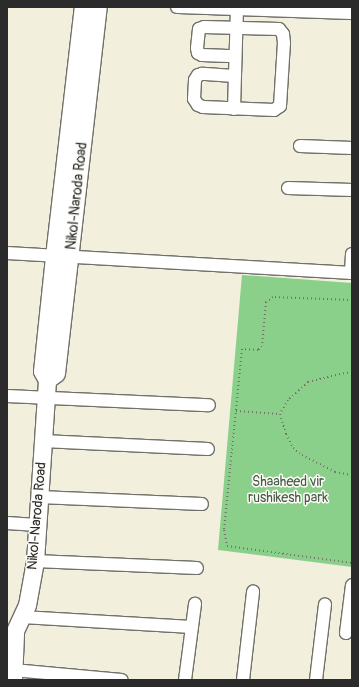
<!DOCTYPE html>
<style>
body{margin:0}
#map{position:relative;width:359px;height:687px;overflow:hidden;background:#f2efdc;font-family:Pangolin,sans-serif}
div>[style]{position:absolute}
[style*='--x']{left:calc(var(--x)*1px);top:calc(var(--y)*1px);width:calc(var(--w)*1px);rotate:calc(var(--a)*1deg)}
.green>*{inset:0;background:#8ad08a}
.path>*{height:2px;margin-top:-1px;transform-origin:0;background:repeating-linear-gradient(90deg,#717069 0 1px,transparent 0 4px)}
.roads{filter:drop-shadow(1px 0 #717069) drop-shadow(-1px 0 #717069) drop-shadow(0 1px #717069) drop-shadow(0 -1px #717069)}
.minor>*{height:12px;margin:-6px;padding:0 6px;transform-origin:6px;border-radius:6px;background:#fff}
.secondary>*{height:17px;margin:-8.5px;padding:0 8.5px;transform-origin:8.5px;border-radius:8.5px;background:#fff}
span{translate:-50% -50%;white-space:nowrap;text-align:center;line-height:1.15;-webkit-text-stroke:3px #fdfcf7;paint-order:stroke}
.street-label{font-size:14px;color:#2b2b2b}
.park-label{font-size:14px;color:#485d48}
.frame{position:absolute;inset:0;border:8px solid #2b2b2b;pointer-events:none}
</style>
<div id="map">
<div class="green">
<div style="clip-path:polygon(242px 275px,352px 283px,352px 567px,218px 550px)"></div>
</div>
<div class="path">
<div style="--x:352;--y:300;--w:79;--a:-177.8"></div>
<div style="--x:273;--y:297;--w:9;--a:144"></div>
<div style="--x:266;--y:302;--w:44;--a:95.2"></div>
<div style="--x:262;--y:346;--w:6;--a:135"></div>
<div style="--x:258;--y:350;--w:16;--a:-176"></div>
<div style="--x:242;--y:349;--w:182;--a:95.7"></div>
<div style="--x:224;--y:530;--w:16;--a:79"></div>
<div style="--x:227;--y:546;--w:126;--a:7.7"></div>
<div style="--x:352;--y:372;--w:12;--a:171"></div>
<div style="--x:340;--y:374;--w:33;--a:166"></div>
<div style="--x:308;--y:382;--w:27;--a:138"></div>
<div style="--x:288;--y:400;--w:16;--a:120"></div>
<div style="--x:280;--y:414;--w:21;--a:73"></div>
<div style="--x:286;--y:434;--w:16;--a:63"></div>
<div style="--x:293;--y:448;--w:11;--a:38"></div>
<div style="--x:302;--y:455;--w:37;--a:27"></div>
<div style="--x:335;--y:472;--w:17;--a:10"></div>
<div style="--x:236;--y:411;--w:44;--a:3.9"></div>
</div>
<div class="roads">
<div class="minor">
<div style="--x:177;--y:7;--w:175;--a:2"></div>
<div style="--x:234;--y:76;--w:32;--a:-176"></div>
<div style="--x:202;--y:74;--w:4;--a:166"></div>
<div style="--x:198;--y:75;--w:6;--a:121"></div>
<div style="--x:195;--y:80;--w:19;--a:93"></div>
<div style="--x:194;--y:99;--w:7;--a:56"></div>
<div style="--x:198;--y:105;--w:5;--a:22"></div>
<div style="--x:203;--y:107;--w:71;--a:2.4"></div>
<div style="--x:274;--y:110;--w:7;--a:-34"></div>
<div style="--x:280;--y:106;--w:63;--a:-86.4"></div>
<div style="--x:284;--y:43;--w:9;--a:-96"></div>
<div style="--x:283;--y:34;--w:6;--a:-129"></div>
<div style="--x:279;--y:29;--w:75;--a:-178.5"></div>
<div style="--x:204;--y:27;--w:5;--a:158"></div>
<div style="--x:199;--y:29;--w:19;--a:96"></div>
<div style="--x:197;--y:48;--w:5;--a:79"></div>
<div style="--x:198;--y:53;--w:4;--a:27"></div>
<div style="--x:202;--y:55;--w:33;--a:2"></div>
<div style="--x:234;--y:109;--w:100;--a:-88.3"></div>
<div style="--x:300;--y:146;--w:52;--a:2.2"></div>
<div style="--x:288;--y:188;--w:64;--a:1.8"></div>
<div style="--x:7;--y:253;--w:346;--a:3.3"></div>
<div style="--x:351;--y:273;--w:19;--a:-87"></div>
<div style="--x:7;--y:396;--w:202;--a:2.6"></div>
<div style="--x:43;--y:441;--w:165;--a:2.8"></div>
<div style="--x:39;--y:497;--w:163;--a:2.5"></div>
<div style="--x:7;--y:523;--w:30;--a:4"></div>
<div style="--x:35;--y:561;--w:162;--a:2.5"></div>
<div style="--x:22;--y:617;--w:170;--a:3.4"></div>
<div style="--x:346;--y:633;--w:48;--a:-82.9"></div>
<div style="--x:13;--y:670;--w:109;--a:5.2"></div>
<div style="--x:185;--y:680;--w:77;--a:-82.5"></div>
<div style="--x:243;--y:680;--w:89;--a:-83.5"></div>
<div style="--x:316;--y:680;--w:76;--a:-83.2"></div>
</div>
<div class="secondary">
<div style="--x:47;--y:380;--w:11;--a:-38"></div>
<div style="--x:56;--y:373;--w:368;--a:-83.5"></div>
<div style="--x:7;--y:648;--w:47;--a:-65.1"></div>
<div style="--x:27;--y:605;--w:45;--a:-79.7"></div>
<div style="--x:35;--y:561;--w:181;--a:-86.2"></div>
<div style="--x:47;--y:380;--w:10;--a:-119"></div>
<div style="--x:42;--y:371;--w:116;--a:-84"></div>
<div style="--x:54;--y:256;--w:251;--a:-83.4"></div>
<div style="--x:13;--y:680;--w:46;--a:-87.5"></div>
</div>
</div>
<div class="street-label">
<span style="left:77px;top:196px;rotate:-84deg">Nikol-Naroda Road</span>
<span style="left:37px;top:516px;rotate:-85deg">Nikol-Naroda Road</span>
</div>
<div class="park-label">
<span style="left:288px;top:490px">Shaaheed vir<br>rushikesh park</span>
</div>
<div class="frame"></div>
</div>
